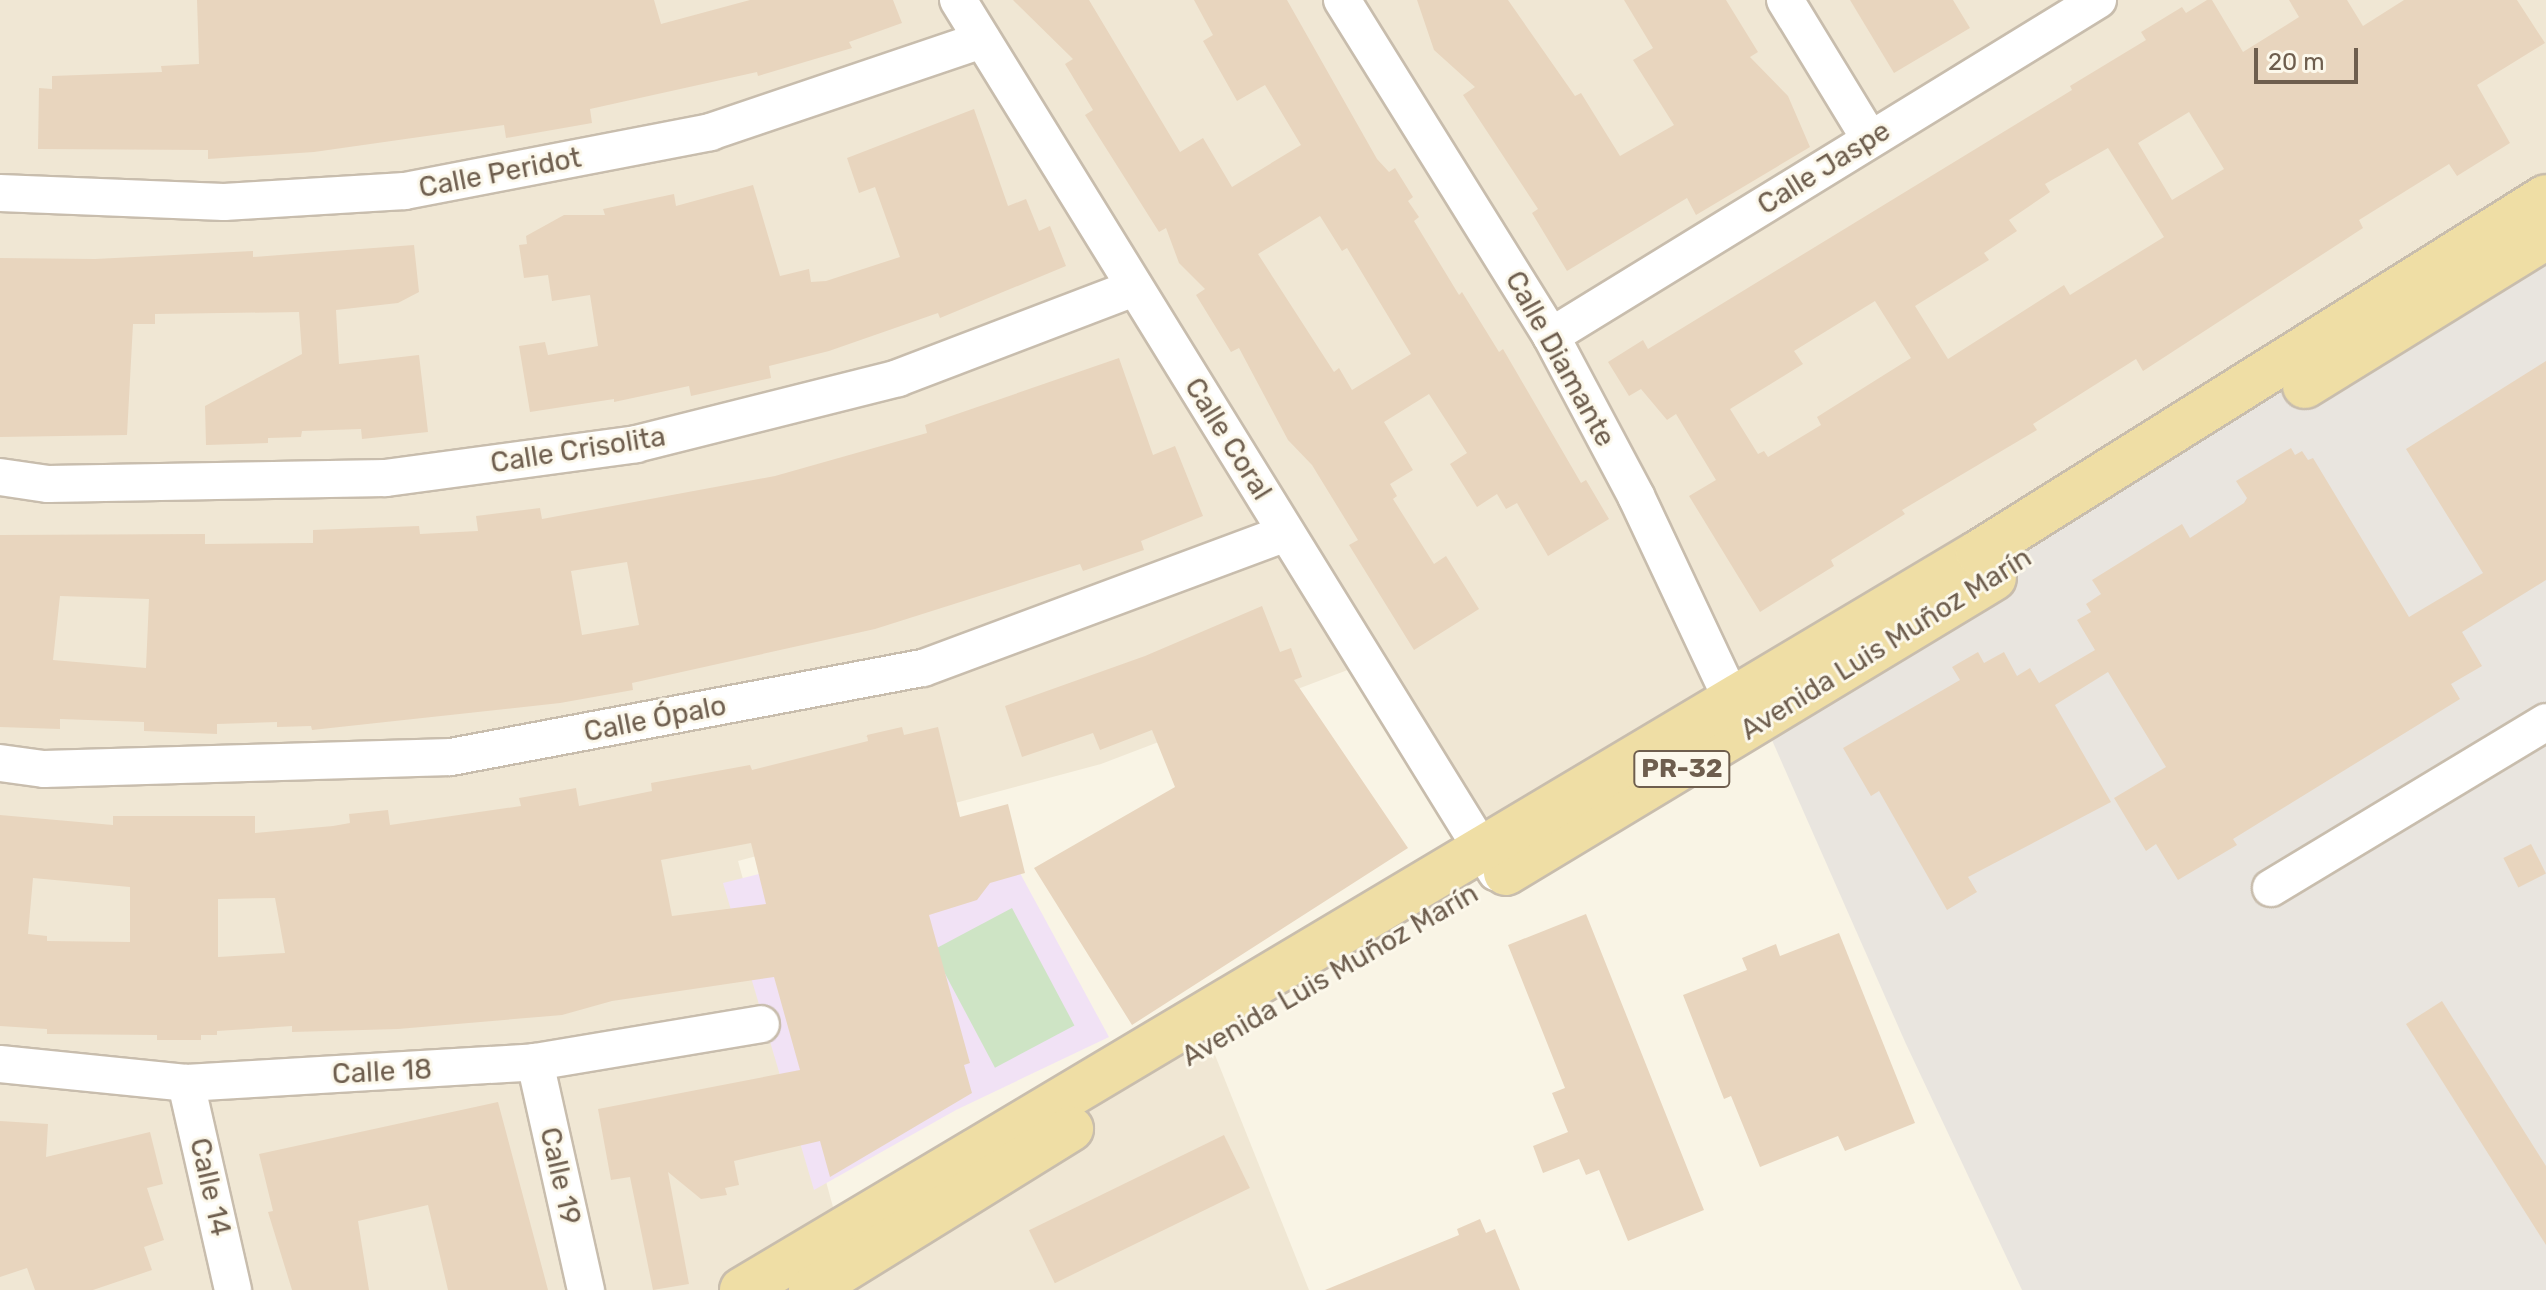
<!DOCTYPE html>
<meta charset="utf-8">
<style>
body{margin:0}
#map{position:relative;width:2546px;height:1290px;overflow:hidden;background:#f9f4e5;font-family:Rubik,sans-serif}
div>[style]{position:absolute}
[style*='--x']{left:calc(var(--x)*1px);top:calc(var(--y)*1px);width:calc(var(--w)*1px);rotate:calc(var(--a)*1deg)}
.residential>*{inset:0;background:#f0e7d4}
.industrial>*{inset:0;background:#e9e5df}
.education>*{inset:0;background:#f1e2f5}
.green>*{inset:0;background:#cee4c5;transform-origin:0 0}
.building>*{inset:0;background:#e8d5be;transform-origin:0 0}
.roads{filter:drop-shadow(2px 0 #c8bdad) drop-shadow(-2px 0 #c8bdad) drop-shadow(0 2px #c8bdad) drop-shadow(0 -2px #c8bdad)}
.minor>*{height:36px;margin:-18px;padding:0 18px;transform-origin:18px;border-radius:18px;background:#fff}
.primary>*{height:44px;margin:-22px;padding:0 22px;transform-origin:22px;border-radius:22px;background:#efdea5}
span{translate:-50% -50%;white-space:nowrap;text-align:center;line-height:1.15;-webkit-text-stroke:6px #fcf8eb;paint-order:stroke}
.shield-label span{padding:2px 6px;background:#fcf8eb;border:2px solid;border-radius:6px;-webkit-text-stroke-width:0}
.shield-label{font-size:26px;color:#6e5e4e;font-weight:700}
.street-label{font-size:28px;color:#6e5e4e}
.scale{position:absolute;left:2254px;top:48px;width:104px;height:36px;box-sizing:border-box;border:4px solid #6e5e4e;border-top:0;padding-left:10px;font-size:24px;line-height:28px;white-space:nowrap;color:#6e5e4e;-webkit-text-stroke:6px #fcf8eb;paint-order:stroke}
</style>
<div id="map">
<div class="residential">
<div style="clip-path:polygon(0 0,2546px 0,2546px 192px,1483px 853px,1366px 663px,1101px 764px,738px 861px,844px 1247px,1203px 1025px,1309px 1290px,0 1290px)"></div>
</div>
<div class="industrial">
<div style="clip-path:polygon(2546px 192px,2546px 1290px,2022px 1290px,1906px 1044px,1749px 688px)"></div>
</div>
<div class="education">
<div style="clip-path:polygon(989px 816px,1109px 1037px,956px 1110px,814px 1190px,723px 883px)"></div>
</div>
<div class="green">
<div style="left:1012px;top:908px;width:133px;height:90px;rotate:62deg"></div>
</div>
<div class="building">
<div style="clip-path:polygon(197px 0,654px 0,661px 24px,750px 0,893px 0,902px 23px,849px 42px,852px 48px,758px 76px,757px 72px,590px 109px,592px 123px,506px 138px,504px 125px,314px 152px,208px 159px,208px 150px,38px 149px,39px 88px,52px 89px,52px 76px,162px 72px,161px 66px,199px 64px)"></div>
<div style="clip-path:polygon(evenodd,1013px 0,1089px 0,1180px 152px,1203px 138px,1232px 187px,1301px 145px,1265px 85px,1237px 101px,1203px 41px,1213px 35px,1194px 0,1287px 0,1377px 159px,1389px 172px,1395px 168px,1413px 197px,1408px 201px,1419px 217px,1414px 221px,1459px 295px,1462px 292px,1499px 352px,1503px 349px,1581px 483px,1586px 480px,1609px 519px,1548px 556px,1517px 503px,1506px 509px,1497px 494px,1477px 507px,1450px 464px,1467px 453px,1429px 394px,1384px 422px,1413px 470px,1390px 484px,1397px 496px,1393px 499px,1434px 564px,1446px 556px,1479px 609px,1414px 650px,1349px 545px,1358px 540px,1312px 465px,1288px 440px,1239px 348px,1231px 352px,1196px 295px,1205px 289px,1179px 263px,1166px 228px,1159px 232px,1085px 115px,1093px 110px,1065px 64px,1073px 59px,1013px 0,1320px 216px,1342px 251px,1347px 248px,1411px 354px,1352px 390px,1339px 368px,1334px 372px,1258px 254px,1320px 216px)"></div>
<div style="clip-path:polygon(1417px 0,1508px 0,1575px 96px,1581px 93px,1620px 156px,1674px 125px,1633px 60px,1653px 48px,1624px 0,1726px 0,1758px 52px,1750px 57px,1788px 96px,1810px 147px,1696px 215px,1687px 198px,1567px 271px,1532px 213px,1538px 209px,1463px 95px,1475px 87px,1434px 50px)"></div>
<div style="clip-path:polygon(1850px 0,1953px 0,1970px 28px,1894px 73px)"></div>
<div style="clip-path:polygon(evenodd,2207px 0,2212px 0,2243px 52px,2299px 17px,2289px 0,2347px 0,2363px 26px,2404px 0,2517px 0,2545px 43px,2477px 85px,2510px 143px,2457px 176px,2449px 164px,2359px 220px,2363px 228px,2143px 371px,2136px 359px,2033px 424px,2037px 430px,1902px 510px,1905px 514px,1831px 560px,1834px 566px,1760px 612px,1689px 496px,1716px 480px,1676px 414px,1667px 420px,1641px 389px,1629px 396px,1608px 362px,1643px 340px,1648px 349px,2072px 90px,2070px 86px,2146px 40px,2141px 32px,2182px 7px,2186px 13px,2207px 0,2189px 112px,2224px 169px,2172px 200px,2138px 143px,2189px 112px,2207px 0,2108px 148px,2164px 237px,2070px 295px,2064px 285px,1948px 359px,1915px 306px,1989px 260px,1984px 253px,2017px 231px,2009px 220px,2050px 192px,2045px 184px,2108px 148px,2207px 0,1875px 301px,1911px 358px,1817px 417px,1821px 425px,1768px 457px,1764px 451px,1758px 454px,1730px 409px,1803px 364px,1794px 351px,1875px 301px)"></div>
<div style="clip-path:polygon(974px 109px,1008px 206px,1026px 199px,1039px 231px,1050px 226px,1066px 266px,940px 318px,938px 313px,829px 351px,769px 366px,771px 378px,691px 396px,689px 386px,614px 402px,614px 399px,530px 412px,519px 346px,545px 342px,548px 355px,598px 346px,590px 295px,552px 301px,548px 275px,524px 278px,519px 245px,527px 244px,526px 236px,564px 215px,605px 215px,603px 209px,674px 194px,676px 206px,753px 185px,780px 276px,809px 269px,811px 282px,826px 281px,900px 257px,875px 187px,859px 193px,847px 158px)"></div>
<div style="clip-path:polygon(414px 245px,419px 292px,398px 303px,336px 310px,339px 364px,419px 355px,428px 432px,362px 439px,361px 429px,302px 431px,301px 437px,268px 438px,268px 443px,206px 445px,205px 406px,302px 354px,299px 312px,155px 314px,155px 324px,133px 324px,127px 435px,0 437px,0 258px,95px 259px,253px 251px,253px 257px)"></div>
<div style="clip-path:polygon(evenodd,1119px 358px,1153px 455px,1175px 446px,1203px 516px,1141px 541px,1144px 550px,1083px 571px,1080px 564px,875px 629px,632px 683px,633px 690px,560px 703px,312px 730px,311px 726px,277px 727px,277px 722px,217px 724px,217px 734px,144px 731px,144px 722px,60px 719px,60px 729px,0 727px,0 535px,205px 534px,205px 544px,313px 543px,313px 530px,419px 526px,420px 534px,478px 531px,476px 516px,540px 508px,542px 519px,775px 476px,927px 433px,925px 425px,1119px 358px,627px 562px,639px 625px,582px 635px,571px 571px,627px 562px,1119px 358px,60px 596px,149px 599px,146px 668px,53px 660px,60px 596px)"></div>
<div style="clip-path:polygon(2546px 361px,2546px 580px,2462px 632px,2482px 666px,2451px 684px,2460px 699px,2233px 839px,2237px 845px,2178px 880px,2156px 844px,2146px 851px,2114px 798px,2166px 767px,2108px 672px,2055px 705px,2111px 802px,1968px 877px,1977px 892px,1947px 910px,1879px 791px,1871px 796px,1843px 748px,1960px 680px,1952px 667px,1978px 652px,1984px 663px,2004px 652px,2017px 676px,2030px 668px,2039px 683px,2095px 650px,2077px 620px,2091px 612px,2086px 604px,2101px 594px,2092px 580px,2182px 524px,2190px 538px,2244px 503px,2247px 498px,2236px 481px,2291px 448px,2295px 455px,2302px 451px,2308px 460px,2313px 458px,2409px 617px,2483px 573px,2406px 449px)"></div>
<div style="clip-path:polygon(1262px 606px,1280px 652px,1291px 648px,1302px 677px,1294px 680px,1408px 848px,1132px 1025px,1034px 868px,1175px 787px,1152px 730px,1100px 750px,1093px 733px,1022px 757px,1005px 706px,1145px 656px)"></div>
<div style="clip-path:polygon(evenodd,902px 727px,904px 735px,938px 727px,960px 817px,1008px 804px,1025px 873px,990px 883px,977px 900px,929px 915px,970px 1063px,964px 1065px,972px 1093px,830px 1177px,820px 1141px,734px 1161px,739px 1185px,725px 1188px,727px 1195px,701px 1199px,668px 1172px,689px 1284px,653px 1290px,630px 1177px,611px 1180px,598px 1109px,800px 1070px,774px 977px,612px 1001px,562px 1015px,398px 1029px,292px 1032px,292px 1026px,217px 1031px,217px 1035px,201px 1035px,201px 1040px,157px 1040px,157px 1035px,47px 1034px,47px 1029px,0 1026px,0 815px,113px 825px,113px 816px,255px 816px,255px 833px,333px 826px,350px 823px,349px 814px,388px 810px,390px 825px,521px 806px,519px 798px,576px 788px,579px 806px,652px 791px,651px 783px,750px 765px,752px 770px,868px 741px,867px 735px,902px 727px,751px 843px,766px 904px,672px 916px,661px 860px,751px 843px,902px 727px,33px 878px,130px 887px,130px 942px,47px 941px,47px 936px,28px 934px,33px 878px,902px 727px,275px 898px,285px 953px,218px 957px,218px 899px,275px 898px)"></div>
<div style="left:2531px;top:844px;width:33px;height:31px;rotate:63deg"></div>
<div style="clip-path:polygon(1586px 914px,1704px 1210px,1628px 1241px,1599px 1170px,1586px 1175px,1579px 1159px,1543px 1173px,1533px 1146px,1568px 1132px,1552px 1093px,1565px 1088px,1508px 945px)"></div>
<div style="clip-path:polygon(1839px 933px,1915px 1123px,1845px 1151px,1838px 1136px,1760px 1167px,1731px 1096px,1724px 1099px,1683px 995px,1747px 970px,1742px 958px,1776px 944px,1780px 956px)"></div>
<div style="clip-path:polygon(2442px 1001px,2546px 1166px,2546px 1245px,2406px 1024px)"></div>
<div style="clip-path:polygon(498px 1102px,548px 1290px,448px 1290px,428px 1205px,358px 1221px,369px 1290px,292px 1290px,268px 1212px,273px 1211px,259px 1154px)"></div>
<div style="clip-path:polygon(0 1121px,48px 1124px,46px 1157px,150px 1132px,163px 1184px,147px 1188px,164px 1240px,144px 1247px,152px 1270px,93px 1290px,35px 1290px,27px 1268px,0 1277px)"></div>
<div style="left:1224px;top:1135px;width:59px;height:217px;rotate:64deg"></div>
<div style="clip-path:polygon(1480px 1219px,1486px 1233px,1495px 1229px,1520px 1290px,1325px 1290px,1459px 1235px,1457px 1229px)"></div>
</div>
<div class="roads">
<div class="minor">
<div style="--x:958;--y:0;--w:1025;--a:58.33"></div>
<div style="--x:1342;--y:0;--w:396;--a:58.1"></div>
<div style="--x:1551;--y:336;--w:181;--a:62"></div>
<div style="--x:1636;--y:496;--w:223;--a:64.8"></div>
<div style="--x:1731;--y:698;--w:27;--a:34"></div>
<div style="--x:1785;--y:0;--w:163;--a:58.6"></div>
<div style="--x:0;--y:193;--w:224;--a:2.3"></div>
<div style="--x:224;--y:202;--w:181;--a:-3.5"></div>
<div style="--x:405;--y:191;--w:311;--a:-10.9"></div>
<div style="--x:710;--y:132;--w:287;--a:-18.7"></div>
<div style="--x:1551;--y:336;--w:642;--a:-31.56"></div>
<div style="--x:0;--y:477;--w:49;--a:8.3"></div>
<div style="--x:48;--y:484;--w:338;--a:-1"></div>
<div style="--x:386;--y:478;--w:252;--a:-7.7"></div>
<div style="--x:636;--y:444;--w:270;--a:-14.1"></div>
<div style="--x:898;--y:378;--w:253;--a:-20.9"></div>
<div style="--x:0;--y:763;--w:44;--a:7.8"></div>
<div style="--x:44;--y:769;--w:407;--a:-1.7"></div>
<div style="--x:451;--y:757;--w:480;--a:-10.7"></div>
<div style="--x:923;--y:668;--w:387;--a:-20.4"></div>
<div style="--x:2271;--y:888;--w:321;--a:-31.1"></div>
<div style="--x:535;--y:1062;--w:234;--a:77.4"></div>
<div style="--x:0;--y:1064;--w:187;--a:5.8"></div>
<div style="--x:186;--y:1083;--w:350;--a:-3.4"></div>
<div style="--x:535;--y:1062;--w:229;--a:-9.5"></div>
<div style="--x:186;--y:1083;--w:212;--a:77.2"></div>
</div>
<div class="primary">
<div style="--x:2305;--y:386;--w:283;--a:-31.7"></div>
<div style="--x:1506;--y:873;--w:570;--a:-31.15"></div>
<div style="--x:742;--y:1290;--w:1439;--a:-30.81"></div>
<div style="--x:1978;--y:553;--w:670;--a:-32.08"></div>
<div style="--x:811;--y:1290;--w:306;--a:-31.8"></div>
</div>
</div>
<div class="shield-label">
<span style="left:1682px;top:769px">PR-32</span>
</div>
<div class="street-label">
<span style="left:1824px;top:168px;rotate:-32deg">Calle Jaspe</span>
<span style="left:500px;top:173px;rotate:-11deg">Calle Peridot</span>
<span style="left:1560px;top:359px;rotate:61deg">Calle Diamante</span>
<span style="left:1228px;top:439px;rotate:58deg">Calle Coral</span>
<span style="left:578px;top:450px;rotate:-9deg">Calle Crisolita</span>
<span style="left:1886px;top:644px;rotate:-32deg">Avenida Luis Muñoz Marín</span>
<span style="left:655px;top:719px;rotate:-11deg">Calle Ópalo</span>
<span style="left:1330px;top:975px;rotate:-30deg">Avenida Luis Muñoz Marín</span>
<span style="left:382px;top:1072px;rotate:-3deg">Calle 18</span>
<span style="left:560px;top:1176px;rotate:77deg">Calle 19</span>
<span style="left:210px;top:1187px;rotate:77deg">Calle 14</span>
</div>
<div class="scale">20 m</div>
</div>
